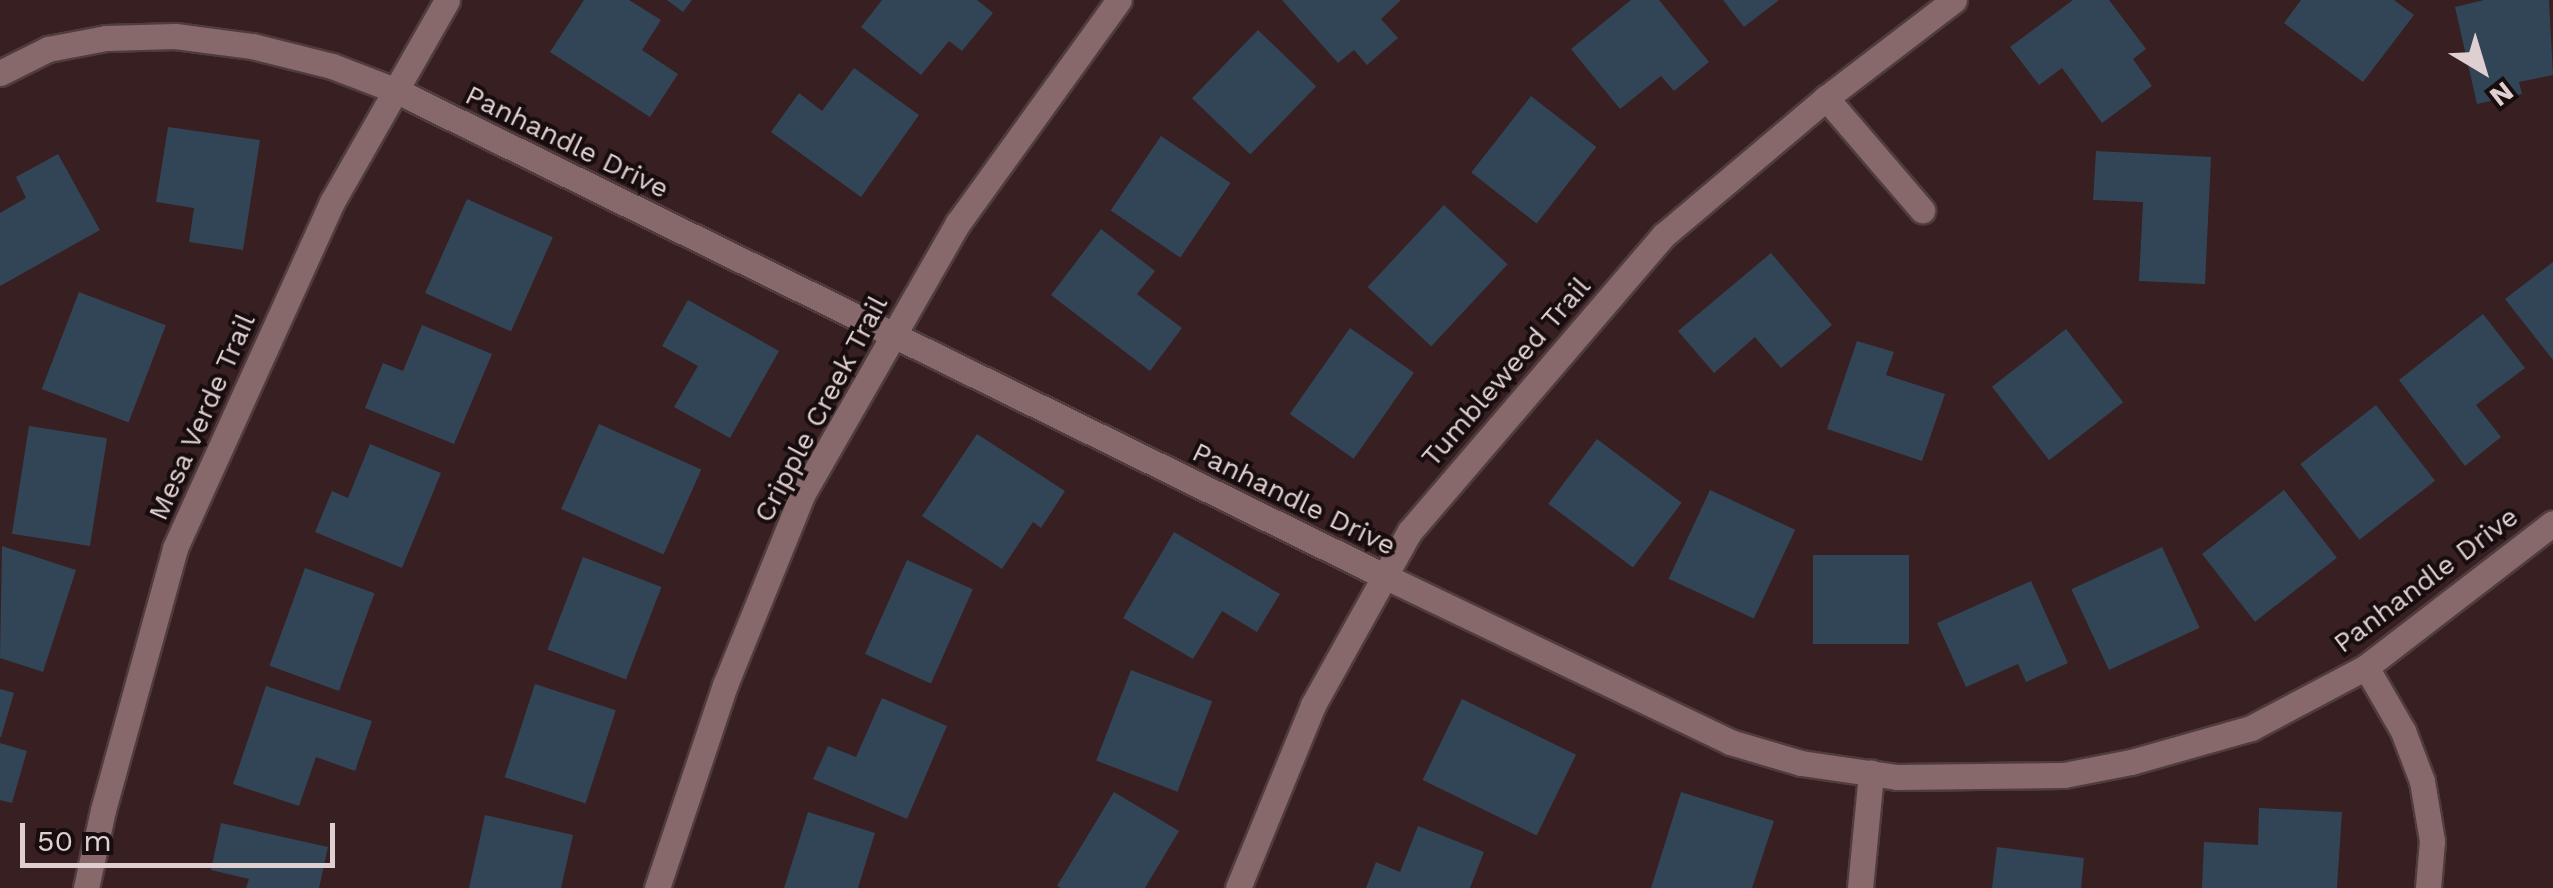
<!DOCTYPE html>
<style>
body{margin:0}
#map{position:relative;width:2553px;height:888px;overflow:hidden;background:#371f22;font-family:"Work Sans",sans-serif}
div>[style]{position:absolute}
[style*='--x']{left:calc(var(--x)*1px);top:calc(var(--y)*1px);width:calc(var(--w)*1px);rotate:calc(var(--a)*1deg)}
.building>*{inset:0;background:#324556;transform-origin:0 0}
.roads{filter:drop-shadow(2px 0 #503c3e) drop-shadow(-2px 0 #503c3e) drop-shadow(0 2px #503c3e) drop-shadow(0 -2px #503c3e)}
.minor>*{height:25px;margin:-12.5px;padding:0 12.5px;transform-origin:12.5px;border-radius:12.5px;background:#87696c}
span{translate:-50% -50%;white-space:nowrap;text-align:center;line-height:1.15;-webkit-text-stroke:8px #170d0e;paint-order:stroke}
.street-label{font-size:28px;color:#e0cfd1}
.north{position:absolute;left:2433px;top:20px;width:100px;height:100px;-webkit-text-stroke:8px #170d0e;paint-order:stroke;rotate:142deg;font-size:28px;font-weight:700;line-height:40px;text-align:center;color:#e0cfd1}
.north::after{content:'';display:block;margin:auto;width:35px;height:45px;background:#e0cfd1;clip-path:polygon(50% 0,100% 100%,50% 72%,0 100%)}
.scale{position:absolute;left:20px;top:823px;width:315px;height:45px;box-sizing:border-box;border:5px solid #e0cfd1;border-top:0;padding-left:12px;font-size:30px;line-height:35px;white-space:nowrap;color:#e0cfd1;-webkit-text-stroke:8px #170d0e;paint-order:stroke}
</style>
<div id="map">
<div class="building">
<div style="clip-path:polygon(584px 0,629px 0,661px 20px,642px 50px,678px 74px,650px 117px,550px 52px)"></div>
<div style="clip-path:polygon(667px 0,692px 0,683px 12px)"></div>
<div style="clip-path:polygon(882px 0,977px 0,993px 13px,962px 51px,949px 41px,921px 75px,861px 27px)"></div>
<div style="clip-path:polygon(1282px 0,1401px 0,1381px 19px,1398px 38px,1367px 65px,1354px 50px,1338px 63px)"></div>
<div style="clip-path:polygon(1631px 0,1659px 0,1709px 62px,1674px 91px,1661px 76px,1620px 109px,1571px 49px)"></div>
<div style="clip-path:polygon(1723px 0,1779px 0,1744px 27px)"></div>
<div style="clip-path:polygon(2073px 0,2109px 0,2146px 49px,2133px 59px,2152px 86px,2102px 123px,2062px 68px,2039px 85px,2010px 47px)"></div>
<div style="clip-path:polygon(2301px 0,2394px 0,2414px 15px,2363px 82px,2284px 23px)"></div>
<div style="clip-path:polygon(2484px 0,2549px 0,2553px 75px,2519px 82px,2522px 94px,2477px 104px,2455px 7px)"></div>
<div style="left:1258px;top:30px;width:81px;height:95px;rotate:44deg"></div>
<div style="clip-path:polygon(854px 68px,919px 115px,861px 197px,771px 132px,799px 93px,822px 111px)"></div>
<div style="left:1531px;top:96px;width:83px;height:97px;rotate:38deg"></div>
<div style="clip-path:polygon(168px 127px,260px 140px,243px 250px,189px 242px,194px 208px,156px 202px)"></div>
<div style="left:1161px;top:136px;width:84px;height:90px;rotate:34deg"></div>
<div style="clip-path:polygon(2096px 151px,2211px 157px,2205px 284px,2139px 281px,2143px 202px,2093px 200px)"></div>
<div style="clip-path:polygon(58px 154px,100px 230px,0 286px,0 213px,26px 198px,16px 177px)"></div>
<div style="left:467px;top:199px;width:94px;height:103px;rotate:24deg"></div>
<div style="left:1444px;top:205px;width:87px;height:112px;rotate:43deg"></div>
<div style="clip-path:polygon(1101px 229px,1155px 271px,1137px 294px,1182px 328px,1150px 371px,1051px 295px)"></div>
<div style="clip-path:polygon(1771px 253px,1832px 325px,1781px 368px,1755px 337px,1714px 373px,1678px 331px)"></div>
<div style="clip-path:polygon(2553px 262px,2553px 360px,2505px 299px)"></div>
<div style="left:79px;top:292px;width:93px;height:104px;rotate:21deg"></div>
<div style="clip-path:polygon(688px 300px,779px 351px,730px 438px,674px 407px,698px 366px,662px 346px)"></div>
<div style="clip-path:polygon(2483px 314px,2525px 368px,2476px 405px,2501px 437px,2465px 466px,2399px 380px)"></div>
<div style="clip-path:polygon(422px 325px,492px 354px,454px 444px,365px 408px,383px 363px,403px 371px)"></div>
<div style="left:1350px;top:328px;width:78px;height:105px;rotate:35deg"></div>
<div style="left:2066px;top:329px;width:93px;height:94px;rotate:52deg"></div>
<div style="clip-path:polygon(1857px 341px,1894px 352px,1886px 375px,1945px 394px,1922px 461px,1827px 429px)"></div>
<div style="left:2376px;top:405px;width:96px;height:96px;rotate:52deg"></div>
<div style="left:599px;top:424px;width:112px;height:93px;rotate:24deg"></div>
<div style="left:29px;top:426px;width:79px;height:109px;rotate:9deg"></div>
<div style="clip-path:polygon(977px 434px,1065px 491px,1041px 528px,1033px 522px,1002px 569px,922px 516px)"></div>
<div style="left:1597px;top:439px;width:106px;height:81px;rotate:37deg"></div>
<div style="clip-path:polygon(370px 444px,441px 473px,402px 568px,315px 532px,332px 491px,348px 498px)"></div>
<div style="left:1710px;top:490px;width:94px;height:98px;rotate:25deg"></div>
<div style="left:2284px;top:490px;width:86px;height:104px;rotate:52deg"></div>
<div style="clip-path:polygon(1174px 532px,1280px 594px,1257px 632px,1222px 611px,1193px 659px,1123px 618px)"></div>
<div style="clip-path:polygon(2px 546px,76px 570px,43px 672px,0 658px)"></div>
<div style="left:2162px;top:547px;width:89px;height:100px;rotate:65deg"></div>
<div style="left:1813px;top:555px;width:96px;height:89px"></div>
<div style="left:583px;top:557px;width:84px;height:99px;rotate:21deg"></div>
<div style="left:907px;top:560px;width:72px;height:103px;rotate:24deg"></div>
<div style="left:305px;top:568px;width:74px;height:104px;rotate:20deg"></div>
<div style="clip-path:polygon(2031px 581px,2068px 663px,2026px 682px,2018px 664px,1966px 687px,1937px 623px)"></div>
<div style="left:1131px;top:670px;width:87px;height:97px;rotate:21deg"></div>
<div style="left:535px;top:684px;width:85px;height:98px;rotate:18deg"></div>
<div style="clip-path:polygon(266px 686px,372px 721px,355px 771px,316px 757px,299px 806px,233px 784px)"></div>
<div style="clip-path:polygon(0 689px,14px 693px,1px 737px,0 737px)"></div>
<div style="clip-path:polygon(882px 698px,947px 726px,907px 819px,813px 779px,828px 746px,856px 757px)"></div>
<div style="left:1462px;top:699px;width:127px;height:90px;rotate:26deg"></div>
<div style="clip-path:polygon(0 743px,27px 751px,12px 803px,0 800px)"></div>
<div style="clip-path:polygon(1114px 792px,1179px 831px,1145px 888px,1061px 888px,1057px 886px)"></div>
<div style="clip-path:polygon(1681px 792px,1774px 821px,1752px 888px,1651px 888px)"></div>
<div style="clip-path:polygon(2259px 808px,2342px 812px,2337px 888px,2202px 888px,2204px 842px,2258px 845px)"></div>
<div style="clip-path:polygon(808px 812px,875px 833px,858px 888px,784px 888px)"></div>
<div style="clip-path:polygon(485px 815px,573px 835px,561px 888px,469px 888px)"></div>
<div style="clip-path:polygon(221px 823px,328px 847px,319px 888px,246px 888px,249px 879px,211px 870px)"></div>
<div style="clip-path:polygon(1418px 826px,1484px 852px,1470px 888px,1366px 888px,1376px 862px,1400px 872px)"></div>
<div style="clip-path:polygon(1997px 847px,2084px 858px,2081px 888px,1992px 888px)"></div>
</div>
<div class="roads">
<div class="minor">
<div style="--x:0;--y:73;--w:54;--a:-26.6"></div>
<div style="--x:48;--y:49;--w:59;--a:-10.7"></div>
<div style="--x:106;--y:38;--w:69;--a:-1.7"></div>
<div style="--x:175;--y:36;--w:78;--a:7.4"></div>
<div style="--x:252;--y:46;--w:82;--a:14"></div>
<div style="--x:332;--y:66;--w:70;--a:21"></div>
<div style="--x:397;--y:91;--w:1097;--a:26.17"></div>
<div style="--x:1382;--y:575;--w:386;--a:25.6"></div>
<div style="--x:1730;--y:742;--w:74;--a:16.5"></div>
<div style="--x:1801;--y:763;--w:97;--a:8.3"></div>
<div style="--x:1897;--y:777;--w:167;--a:-0.7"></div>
<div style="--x:2064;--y:775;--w:68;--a:-11"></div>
<div style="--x:2131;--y:762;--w:125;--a:-15.8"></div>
<div style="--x:2251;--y:728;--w:130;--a:-27.9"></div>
<div style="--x:2366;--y:667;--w:236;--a:-37.6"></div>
<div style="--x:1826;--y:98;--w:148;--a:49.4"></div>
<div style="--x:2366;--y:667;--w:74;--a:60"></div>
<div style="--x:2403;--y:731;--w:53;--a:69.2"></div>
<div style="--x:2422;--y:781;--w:61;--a:80.5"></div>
<div style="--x:2432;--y:841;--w:47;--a:94.9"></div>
<div style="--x:86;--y:888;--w:80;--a:-77.7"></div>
<div style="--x:103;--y:810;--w:272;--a:-74.6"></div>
<div style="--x:175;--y:548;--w:380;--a:-65.6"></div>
<div style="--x:332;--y:202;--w:232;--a:-60.3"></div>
<div style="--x:657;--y:888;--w:214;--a:-71.5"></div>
<div style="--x:725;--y:685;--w:205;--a:-67.9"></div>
<div style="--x:802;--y:495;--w:314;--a:-60.2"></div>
<div style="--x:958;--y:223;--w:275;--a:-54.2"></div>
<div style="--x:1238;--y:888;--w:198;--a:-67.7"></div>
<div style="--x:1313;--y:705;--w:199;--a:-60.9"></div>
<div style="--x:1410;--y:531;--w:390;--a:-49.4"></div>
<div style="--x:1664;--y:235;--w:212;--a:-40.2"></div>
<div style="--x:1826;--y:98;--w:161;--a:-37.4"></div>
<div style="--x:1860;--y:888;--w:116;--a:-84.5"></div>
</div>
</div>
<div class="street-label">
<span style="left:567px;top:142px;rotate:26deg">Panhandle Drive</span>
<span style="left:1506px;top:372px;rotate:-49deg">Tumbleweed Trail</span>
<span style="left:821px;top:409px;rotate:-62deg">Cripple Creek Trail</span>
<span style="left:202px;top:417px;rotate:-66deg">Mesa Verde Trail</span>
<span style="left:1294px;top:499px;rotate:26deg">Panhandle Drive</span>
<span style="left:2426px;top:580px;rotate:-37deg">Panhandle Drive</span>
</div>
<div class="north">N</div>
<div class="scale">50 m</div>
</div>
